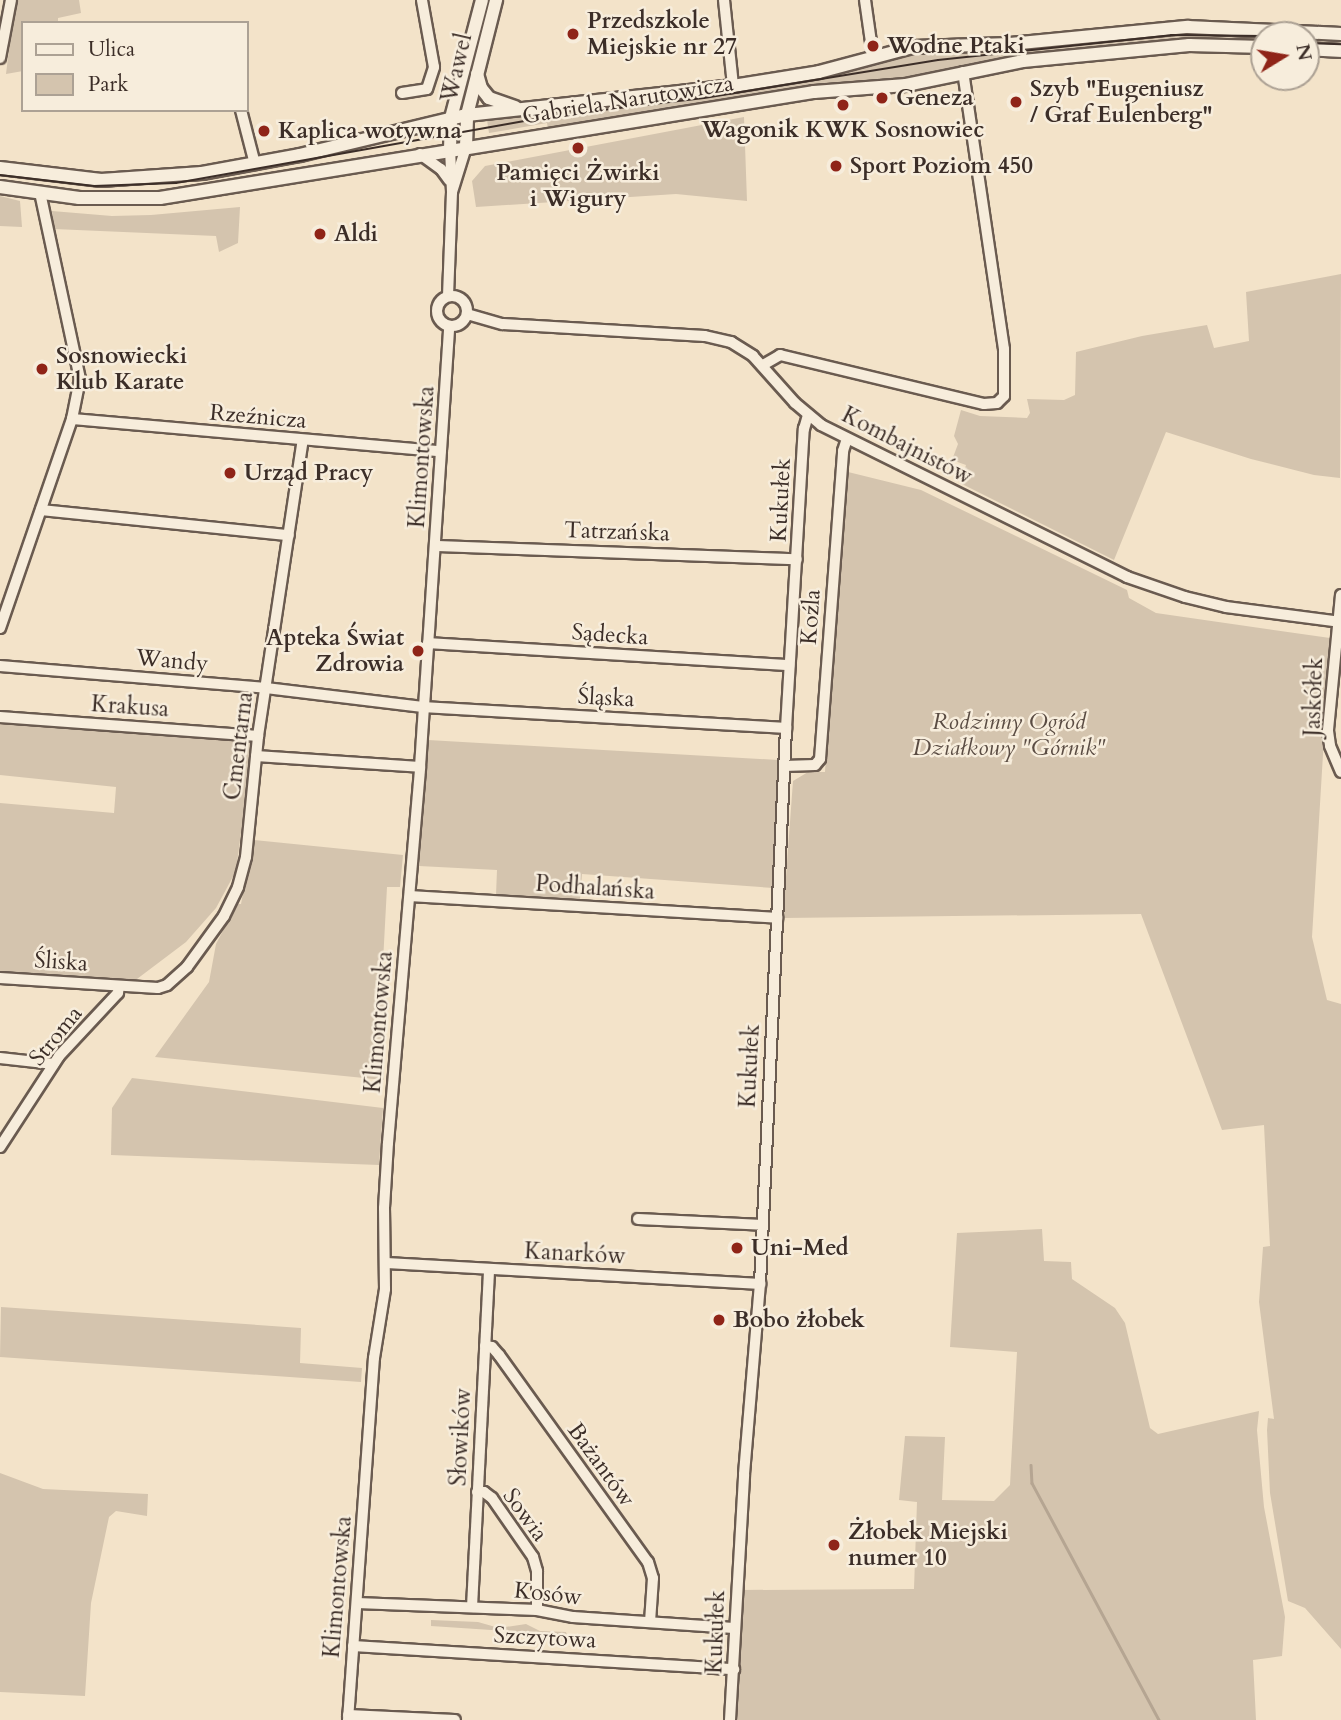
<!DOCTYPE html>
<meta charset="utf-8">
<style>
body{margin:0}
#map{position:relative;width:1341px;height:1720px;overflow:hidden;background:#f3e3c9;font-family:Cardo,serif}
div>[style]{position:absolute}
[style*='--x']{left:calc(var(--x)*1px);top:calc(var(--y)*1px);width:calc(var(--w)*1px);rotate:calc(var(--a)*1deg)}
.green>*{inset:0;background:#d4c4ae}
.stream>*{height:2.5px;margin:-1.25px;padding:0 1.25px;transform-origin:1.25px;border-radius:1.25px;background:#b5a592}
.roads{filter:drop-shadow(2px 0 #6a5b50) drop-shadow(-2px 0 #6a5b50) drop-shadow(0 2px #6a5b50) drop-shadow(0 -2px #6a5b50)}
.minor>*{height:10px;margin:-5px;padding:0 5px;transform-origin:5px;border-radius:5px;background:#f7eddc}
.minor>.ring{margin:-5px;padding:0;box-sizing:content-box;background:none;border:10px solid #f7eddc;border-radius:50%}
.tertiary>*{height:12px;margin:-6px;padding:0 6px;transform-origin:6px;border-radius:6px;background:#f7eddc}
.tram>*{height:2px;margin:-1px;padding:0 1px;transform-origin:1px;border-radius:1px;background:#3c2e28}
.dots>*{width:19px;height:19px;translate:-50% -50%;box-sizing:border-box;border:4px solid #f7eddc;border-radius:50%}
span{translate:-50% -50%;white-space:nowrap;text-align:center;line-height:1.15;-webkit-text-stroke:5px #f7eddc;paint-order:stroke}
.poi-label{font-size:23px;color:#3c2e28;font-weight:700}
.left{translate:0 -50%;text-align:left}
.right{translate:-100% -50%;text-align:right}
.street-label{font-size:23px;color:#3c2e28}
.park-label{font-size:23px;color:#5a4c43;font-style:italic}
.legend{position:absolute;left:21px;top:21px;width:228px;height:91px;box-sizing:border-box;background:#f7eddc;border:2px solid #aca194;margin:0;padding:9px 12px;list-style:none;font-size:21px;color:#3c2e28}
.legend li{display:flex;align-items:center;gap:14px;height:35px}
.legend b{width:35px;border:2px solid #aca194}
.north{position:absolute;left:1250px;top:21px;width:70px;height:70px;box-sizing:border-box;background:#f7eddc;border:2px solid #aca194;border-radius:50%;rotate:79deg;font-size:19px;font-weight:700;line-height:28px;text-align:center;color:#3c2e28}
.north::after{content:'';display:block;margin:auto;width:24px;height:32px;background:#8f2418;clip-path:polygon(50% 0,100% 100%,50% 72%,0 100%)}
</style>
<div id="map">
<div class="green">
<div style="clip-path:polygon(15px 0,79px 0,81px 13px,58px 18px,58px 23px,23px 23px,23px 71px,6px 74px)"></div>
<div style="clip-path:polygon(1185px 32px,1264px 35px,1264px 43px,1224px 41px,548px 130px,547px 123px,489px 133px,487px 120px,920px 51px)"></div>
<div style="clip-path:polygon(744px 117px,747px 201px,676px 194px,476px 207px,472px 181px,485px 166px)"></div>
<div style="clip-path:polygon(0 196px,20px 201px,22px 227px,0 226px)"></div>
<div style="clip-path:polygon(240px 207px,238px 243px,219px 252px,216px 236px,54px 229px,52px 211px,112px 216px,151px 215px)"></div>
<div style="clip-path:polygon(1341px 274px,1340px 478px,1314px 475px,1251px 459px,1166px 432px,1114px 560px,960px 483px,966px 465px,952px 460px,958px 444px,954px 436px,961px 410px,980px 416px,1027px 418px,1030px 413px,1027px 399px,1064px 400px,1075px 395px,1076px 352px,1142px 336px,1207px 325px,1214px 348px,1249px 341px,1246px 292px)"></div>
<div style="clip-path:polygon(844px 471px,921px 490px,1127px 590px,1129px 598px,1156px 613px,1330px 638px,1312px 937px,1327px 1000px,1341px 1004px,1341px 1649px,1305px 1608px,1288px 1601px,1270px 1493px,1267px 1430px,1268px 1418px,1274px 1419px,1259px 1302px,1263px 1247px,1270px 1246px,1264px 1125px,1222px 1130px,1141px 914px,783px 918px,793px 781px,808px 772px,825px 772px)"></div>
<div style="clip-path:polygon(0 720px,253px 740px,236px 871px,216px 908px,186px 942px,133px 982px,21px 974px,0 975px,0 803px,114px 813px,116px 787px,0 775px)"></div>
<div style="clip-path:polygon(428px 740px,778px 760px,773px 888px,582px 874px,580px 900px,496px 895px,497px 870px,419px 866px)"></div>
<div style="clip-path:polygon(253px 840px,403px 855px,400px 887px,387px 887px,383px 962px,385px 1009px,384px 1080px,155px 1057px,209px 982px,216px 944px,237px 904px,241px 904px)"></div>
<div style="clip-path:polygon(132px 1078px,383px 1108px,379px 1165px,111px 1155px,112px 1108px)"></div>
<div style="clip-path:polygon(1042px 1229px,1044px 1261px,1071px 1262px,1072px 1279px,1115px 1308px,1125px 1323px,1150px 1428px,1158px 1434px,1259px 1411px,1257px 1430px,1264px 1507px,1285px 1617px,1282px 1656px,1253px 1660px,1256px 1720px,735px 1720px,741px 1590px,914px 1589px,917px 1502px,899px 1500px,905px 1436px,945px 1437px,942px 1500px,994px 1501px,1010px 1485px,1017px 1352px,950px 1347px,957px 1233px)"></div>
<div style="clip-path:polygon(1px 1307px,301px 1328px,300px 1363px,362px 1368px,361px 1382px,0 1357px)"></div>
<div style="clip-path:polygon(0 1473px,43px 1489px,148px 1494px,147px 1516px,116px 1511px,109px 1517px,91px 1603px,85px 1696px,0 1692px)"></div>
<div style="clip-path:polygon(431px 1620px,478px 1622px,499px 1628px,526px 1624px,540px 1631px,566px 1632px,567px 1635px,431px 1626px)"></div>
</div>
<div class="stream">
<div style="--x:1031;--y:1465;--w:18;--a:87"></div>
<div style="--x:1032;--y:1483;--w:269;--a:61.8"></div>
</div>
<div class="roads">
<div class="minor">
<div style="--x:724;--y:0;--w:86;--a:84"></div>
<div style="--x:865;--y:0;--w:57;--a:81.9"></div>
<div style="--x:0;--y:58;--w:59;--a:-79.3"></div>
<div style="--x:402;--y:93;--w:25;--a:-9"></div>
<div style="--x:427;--y:89;--w:23;--a:-72"></div>
<div style="--x:434;--y:67;--w:68;--a:-100.2"></div>
<div style="--x:241;--y:110;--w:56;--a:75.5"></div>
<div style="--x:450;--y:149;--w:43;--a:87.3"></div>
<div style="--x:420;--y:154;--w:26;--a:36"></div>
<div style="--x:441;--y:169;--w:14;--a:54"></div>
<div class="ring" style="left:437px;top:296px;width:20px;height:20px"></div>
<div style="--x:448;--y:296;--w:104;--a:-87.8"></div>
<div style="--x:452;--y:192;--w:47;--a:-72.7"></div>
<div style="--x:467;--y:314;--w:37;--a:16"></div>
<div style="--x:503;--y:324;--w:202;--a:3.4"></div>
<div style="--x:705;--y:336;--w:27;--a:13"></div>
<div style="--x:731;--y:342;--w:26;--a:32"></div>
<div style="--x:753;--y:356;--w:63;--a:48.2"></div>
<div style="--x:795;--y:403;--w:34;--a:40"></div>
<div style="--x:821;--y:425;--w:342;--a:26.4"></div>
<div style="--x:1127;--y:577;--w:61;--a:19"></div>
<div style="--x:1185;--y:597;--w:42;--a:13.7"></div>
<div style="--x:1226;--y:607;--w:116;--a:7.4"></div>
<div style="--x:763;--y:365;--w:20;--a:-30"></div>
<div style="--x:780;--y:355;--w:210;--a:13.5"></div>
<div style="--x:984;--y:404;--w:13;--a:-4"></div>
<div style="--x:997;--y:403;--w:10;--a:-45"></div>
<div style="--x:1004;--y:396;--w:47;--a:-90"></div>
<div style="--x:1004;--y:349;--w:280;--a:-98.4"></div>
<div style="--x:72;--y:419;--w:370;--a:5"></div>
<div style="--x:41;--y:510;--w:249;--a:5.8"></div>
<div style="--x:436;--y:546;--w:361;--a:2.1"></div>
<div style="--x:1341;--y:595;--w:137;--a:95.5"></div>
<div style="--x:1328;--y:731;--w:15;--a:82"></div>
<div style="--x:1330;--y:746;--w:28;--a:67"></div>
<div style="--x:0;--y:628;--w:221;--a:-71"></div>
<div style="--x:72;--y:419;--w:41;--a:-78.7"></div>
<div style="--x:80;--y:379;--w:190;--a:-102.1"></div>
<div style="--x:428;--y:643;--w:362;--a:3.5"></div>
<div style="--x:0;--y:666;--w:267;--a:4.7"></div>
<div style="--x:266;--y:688;--w:158;--a:6.9"></div>
<div style="--x:423;--y:707;--w:364;--a:3.3"></div>
<div style="--x:0;--y:717;--w:259;--a:4.2"></div>
<div style="--x:256;--y:756;--w:164;--a:3.8"></div>
<div style="--x:784;--y:766;--w:31;--a:-2"></div>
<div style="--x:815;--y:765;--w:8;--a:-50"></div>
<div style="--x:820;--y:759;--w:309;--a:-85.7"></div>
<div style="--x:843;--y:451;--w:13;--a:-72"></div>
<div style="--x:410;--y:896;--w:368;--a:3.4"></div>
<div style="--x:0;--y:978;--w:158;--a:3.6"></div>
<div style="--x:158;--y:988;--w:9;--a:-18"></div>
<div style="--x:167;--y:985;--w:27;--a:-42"></div>
<div style="--x:187;--y:967;--w:63;--a:-54"></div>
<div style="--x:224;--y:916;--w:32;--a:-64"></div>
<div style="--x:238;--y:887;--w:31;--a:-75"></div>
<div style="--x:246;--y:857;--w:122;--a:-84.3"></div>
<div style="--x:258;--y:736;--w:299;--a:-81.4"></div>
<div style="--x:0;--y:1058;--w:54;--a:6.3"></div>
<div style="--x:0;--y:1147;--w:108;--a:-57"></div>
<div style="--x:59;--y:1056;--w:86;--a:-46.9"></div>
<div style="--x:118;--y:993;--w:7;--a:-82"></div>
<div style="--x:638;--y:1219;--w:125;--a:2.7"></div>
<div style="--x:387;--y:1263;--w:374;--a:3.2"></div>
<div style="--x:485;--y:1346;--w:7;--a:8"></div>
<div style="--x:492;--y:1347;--w:11;--a:49"></div>
<div style="--x:499;--y:1355;--w:255;--a:54.3"></div>
<div style="--x:648;--y:1562;--w:17;--a:73"></div>
<div style="--x:653;--y:1578;--w:44;--a:93.9"></div>
<div style="--x:477;--y:1492;--w:7;--a:0"></div>
<div style="--x:484;--y:1492;--w:10;--a:37"></div>
<div style="--x:492;--y:1498;--w:72;--a:55.2"></div>
<div style="--x:533;--y:1557;--w:15;--a:74"></div>
<div style="--x:537;--y:1571;--w:39;--a:90"></div>
<div style="--x:357;--y:1603;--w:180;--a:2.2"></div>
<div style="--x:537;--y:1610;--w:37;--a:11"></div>
<div style="--x:573;--y:1617;--w:161;--a:3.9"></div>
<div style="--x:472;--y:1607;--w:338;--a:-87.1"></div>
<div style="--x:353;--y:1646;--w:382;--a:3.5"></div>
<div style="--x:348;--y:1715;--w:107;--a:2.7"></div>
<div style="--x:348;--y:1720;--w:363;--a:-85.9"></div>
<div style="--x:374;--y:1358;--w:70;--a:-80.9"></div>
<div style="--x:385;--y:1289;--w:81;--a:-90.7"></div>
<div style="--x:384;--y:1208;--w:65;--a:-86.5"></div>
<div style="--x:388;--y:1143;--w:377;--a:-85.1"></div>
<div style="--x:420;--y:767;--w:442;--a:-86.2"></div>
<div style="--x:730;--y:1720;--w:246;--a:-86.7"></div>
<div style="--x:744;--y:1474;--w:191;--a:-85.2"></div>
<div style="--x:760;--y:1284;--w:557;--a:-87.32"></div>
<div style="--x:786;--y:728;--w:300;--a:-86.6"></div>
<div style="--x:804;--y:429;--w:15;--a:-74"></div>
</div>
<div class="tertiary">
<div style="--x:1306;--y:49;--w:35;--a:3"></div>
<div style="--x:477;--y:74;--w:15;--a:74"></div>
<div style="--x:481;--y:88;--w:13;--a:51"></div>
<div style="--x:489;--y:98;--w:28;--a:19"></div>
<div style="--x:466;--y:147;--w:32;--a:-88"></div>
<div style="--x:467;--y:115;--w:119;--a:-75.8"></div>
<div style="--x:450;--y:149;--w:31;--a:-88"></div>
<div style="--x:451;--y:118;--w:122;--a:-75.3"></div>
<div style="--x:0;--y:168;--w:102;--a:6.8"></div>
<div style="--x:101;--y:180;--w:101;--a:-4"></div>
<div style="--x:202;--y:173;--w:100;--a:-10.4"></div>
<div style="--x:300;--y:155;--w:172;--a:-13.5"></div>
<div style="--x:467;--y:115;--w:268;--a:-6.2"></div>
<div style="--x:733;--y:86;--w:87;--a:-9.2"></div>
<div style="--x:819;--y:72;--w:97;--a:-14.9"></div>
<div style="--x:913;--y:47;--w:97;--a:-1.8"></div>
<div style="--x:1010;--y:44;--w:179;--a:-5.5"></div>
<div style="--x:1188;--y:27;--w:153;--a:2.6"></div>
<div style="--x:0;--y:187;--w:80;--a:7.9"></div>
<div style="--x:79;--y:198;--w:81;--a:0"></div>
<div style="--x:160;--y:198;--w:663;--a:-9.21"></div>
<div style="--x:814;--y:92;--w:92;--a:-4.4"></div>
<div style="--x:906;--y:85;--w:119;--a:-11.6"></div>
<div style="--x:1023;--y:61;--w:167;--a:-5.5"></div>
<div style="--x:1189;--y:45;--w:75;--a:1.5"></div>
</div>
</div>
<div class="tram">
<div style="--x:1306;--y:43;--w:35;--a:2"></div>
<div style="--x:0;--y:175;--w:95;--a:6.7"></div>
<div style="--x:94;--y:186;--w:82;--a:-2.1"></div>
<div style="--x:176;--y:183;--w:381;--a:-10.1"></div>
<div style="--x:551;--y:116;--w:154;--a:-6.7"></div>
<div style="--x:704;--y:98;--w:237;--a:-9.2"></div>
<div style="--x:938;--y:60;--w:234;--a:-6.1"></div>
<div style="--x:1171;--y:35;--w:93;--a:0.6"></div>
</div>
<div class="dots">
<div style="left:573px;top:34px;background:#8f2418"></div>
<div style="left:873px;top:46px;background:#8f2418"></div>
<div style="left:882px;top:98px;background:#8f2418"></div>
<div style="left:1016px;top:102px;background:#8f2418"></div>
<div style="left:843px;top:105px;background:#8f2418"></div>
<div style="left:264px;top:131px;background:#8f2418"></div>
<div style="left:578px;top:148px;background:#8f2418"></div>
<div style="left:836px;top:166px;background:#8f2418"></div>
<div style="left:320px;top:234px;background:#8f2418"></div>
<div style="left:42px;top:369px;background:#8f2418"></div>
<div style="left:230px;top:473px;background:#8f2418"></div>
<div style="left:418px;top:651px;background:#8f2418"></div>
<div style="left:737px;top:1248px;background:#8f2418"></div>
<div style="left:719px;top:1320px;background:#8f2418"></div>
<div style="left:834px;top:1545px;background:#8f2418"></div>
</div>
<div class="poi-label">
<span class="left" style="left:587px;top:34px">Przedszkole<br>Miejskie nr 27</span>
<span class="left" style="left:887px;top:46px">Wodne Ptaki</span>
<span class="left" style="left:1030px;top:102px">Szyb "Eugeniusz<br>/ Graf Eulenberg"</span>
<span class="left" style="left:896px;top:98px">Geneza</span>
<span style="left:843px;top:130px">Wagonik KWK Sosnowiec</span>
<span class="left" style="left:278px;top:131px">Kaplica wotywna</span>
<span class="left" style="left:850px;top:166px">Sport Poziom 450</span>
<span style="left:578px;top:186px">Pamięci Żwirki<br>i Wigury</span>
<span class="left" style="left:334px;top:234px">Aldi</span>
<span class="left" style="left:56px;top:369px">Sosnowiecki<br>Klub Karate</span>
<span class="left" style="left:244px;top:473px">Urząd Pracy</span>
<span class="right" style="left:404px;top:651px">Apteka Świat<br>Zdrowia</span>
<span class="left" style="left:751px;top:1248px">Uni-Med</span>
<span class="left" style="left:733px;top:1320px">Bobo żłobek</span>
<span class="left" style="left:848px;top:1545px">Żłobek Miejski<br>numer 10</span>
</div>
<div class="street-label">
<span style="left:457px;top:68px;rotate:-77deg">Wawel</span>
<span style="left:628px;top:100px;rotate:-9deg">Gabriela Narutowicza</span>
<span style="left:258px;top:417px;rotate:5deg">Rzeźnicza</span>
<span style="left:907px;top:446px;rotate:27deg">Kombajnistów</span>
<span style="left:422px;top:457px;rotate:-86deg">Klimontowska</span>
<span style="left:781px;top:500px;rotate:-87deg">Kukułek</span>
<span style="left:617px;top:532px;rotate:2deg">Tatrzańska</span>
<span style="left:811px;top:617px;rotate:-86deg">Koźla</span>
<span style="left:610px;top:635px;rotate:4deg">Sądecka</span>
<span style="left:172px;top:661px;rotate:5deg">Wandy</span>
<span style="left:1314px;top:697px;rotate:-88deg">Jaskółek</span>
<span style="left:606px;top:698px;rotate:3deg">Śląska</span>
<span style="left:130px;top:707px;rotate:4deg">Krakusa</span>
<span style="left:239px;top:746px;rotate:-83deg">Cmentarna</span>
<span style="left:595px;top:888px;rotate:4deg">Podhalańska</span>
<span style="left:61px;top:962px;rotate:4deg">Śliska</span>
<span style="left:379px;top:1022px;rotate:-85deg">Klimontowska</span>
<span style="left:56px;top:1036px;rotate:-51deg">Stroma</span>
<span style="left:750px;top:1066px;rotate:-87deg">Kukułek</span>
<span style="left:575px;top:1254px;rotate:3deg">Kanarków</span>
<span style="left:461px;top:1437px;rotate:-87deg">Słowików</span>
<span style="left:601px;top:1465px;rotate:54deg">Bażantów</span>
<span style="left:525px;top:1515px;rotate:54deg">Sowia</span>
<span style="left:338px;top:1587px;rotate:-85deg">Klimontowska</span>
<span style="left:548px;top:1594px;rotate:6deg">Kosów</span>
<span style="left:716px;top:1632px;rotate:-88deg">Kukułek</span>
<span style="left:545px;top:1638px;rotate:3deg">Szczytowa</span>
</div>
<div class="park-label">
<span style="left:1009px;top:735px">Rodzinny Ogród<br>Działkowy "Górnik"</span>
</div>
<ul class="legend">
<li><b style="height:9px;background:#f7eddc"></b>Ulica</li>
<li><b style="height:19px;background:#d4c4ae"></b>Park</li>
</ul>
<div class="north">N</div>
</div>
